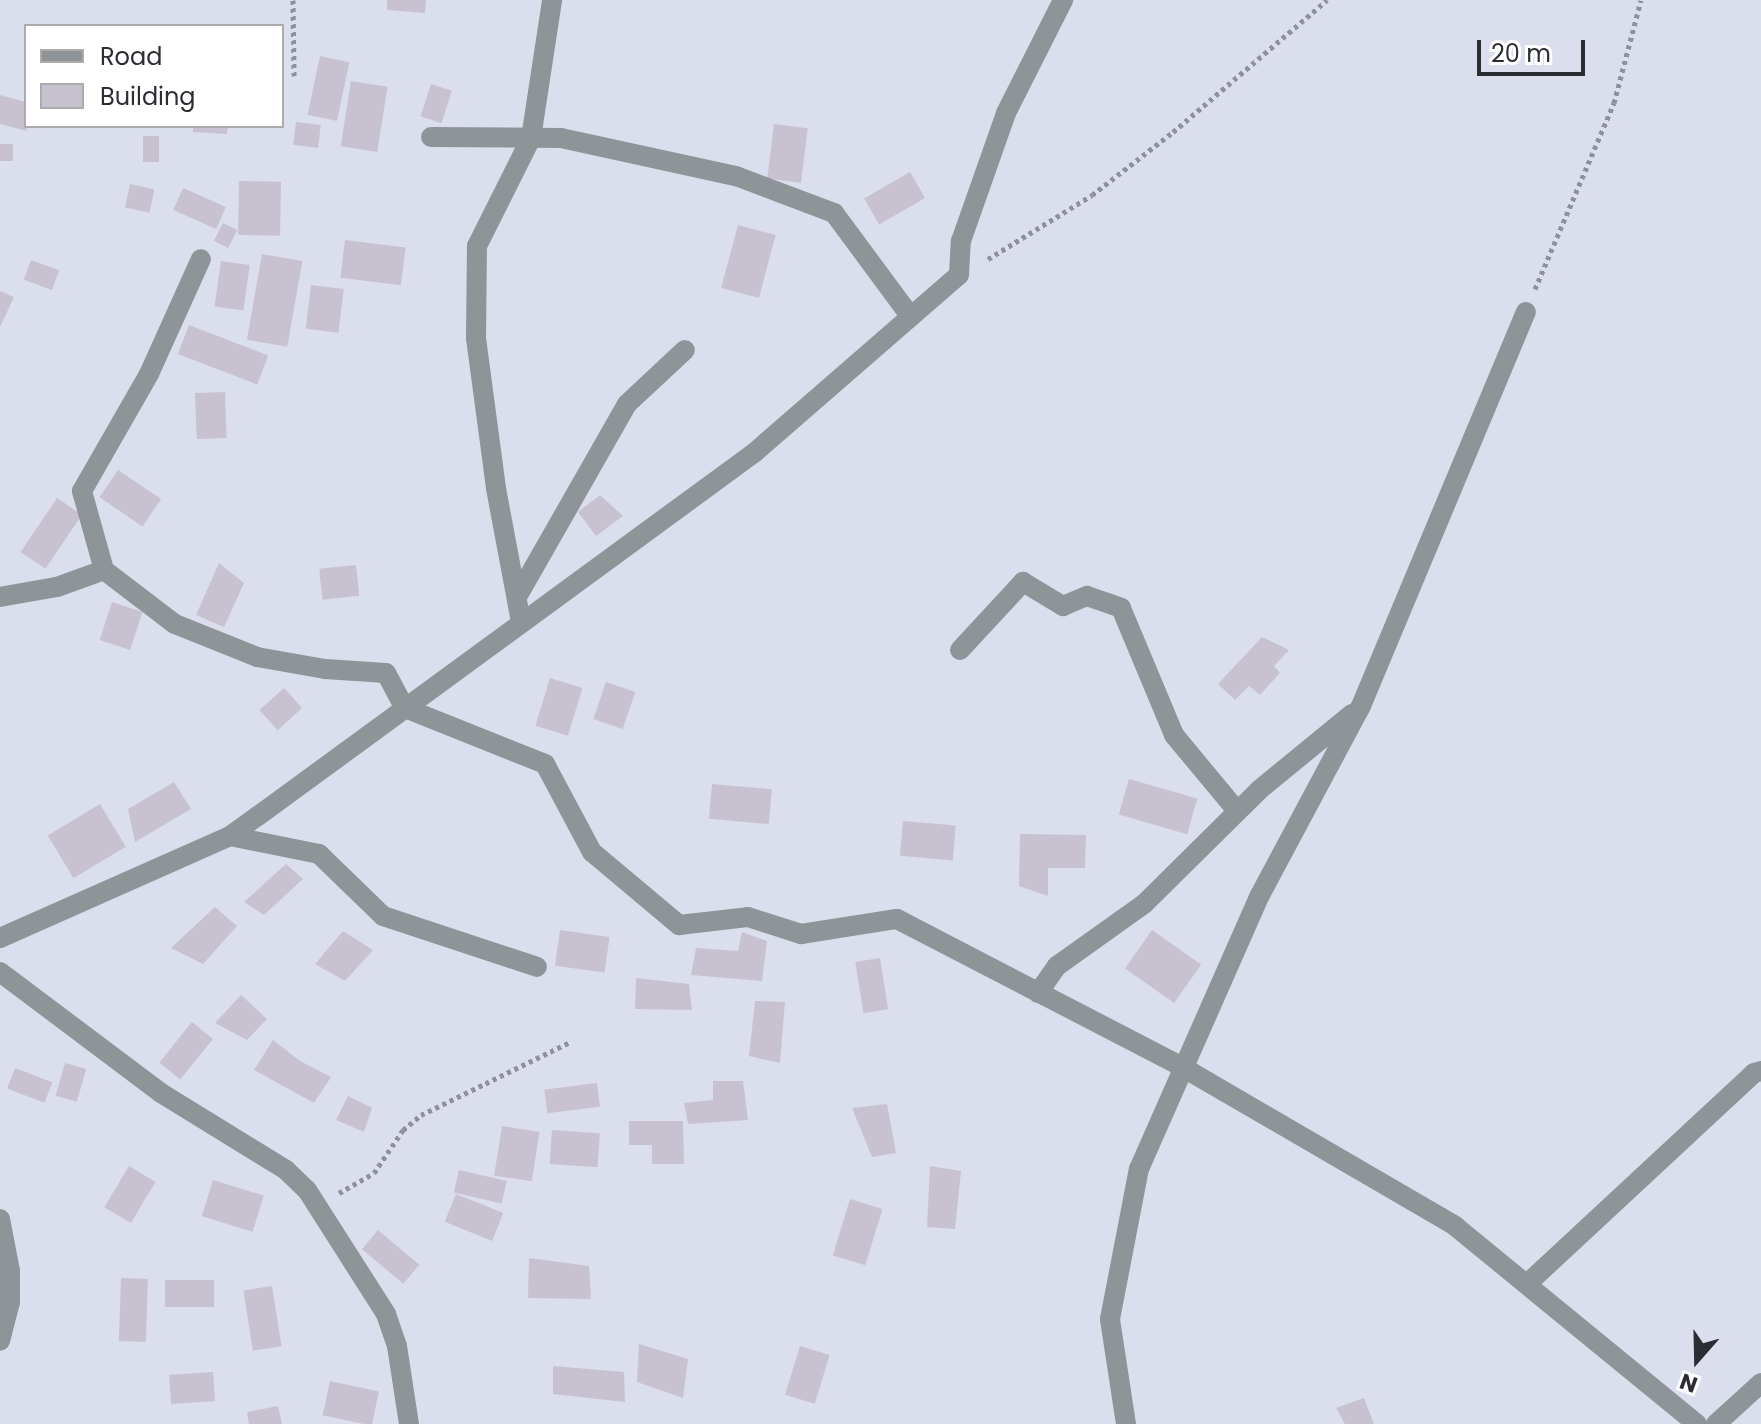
<!DOCTYPE html>
<style>
body{margin:0}
#map{position:relative;width:1761px;height:1424px;overflow:hidden;background:#dbdeec;font-family:Poppins,sans-serif}
div>[style]{position:absolute}
[style*='--x']{left:calc(var(--x)*1px);top:calc(var(--y)*1px);width:calc(var(--w)*1px);rotate:calc(var(--a)*1deg)}
.building>*{inset:0;background:#c8c2d0;transform-origin:0 0}
.path>*{height:5px;margin-top:-2.5px;transform-origin:0;background:repeating-linear-gradient(90deg,#8e909a 0 4px,transparent 0 8px)}
.minor>*{height:20px;margin:-10px;padding:0 10px;transform-origin:10px;border-radius:10px;background:#8f9499}
span{translate:-50% -50%;white-space:nowrap;text-align:center;line-height:1.15;-webkit-text-stroke:7px #fff;paint-order:stroke}
.legend{position:absolute;left:24px;top:24px;width:260px;height:104px;box-sizing:border-box;background:#fff;border:2px solid #ababad;margin:0;padding:10px 14px;list-style:none;font-size:24px;color:#2c2d33}
.legend li{display:flex;align-items:center;gap:16px;height:40px}
.legend b{width:40px;border:2px solid #ababad}
.north{position:absolute;left:1657px;top:1320px;width:80px;height:80px;-webkit-text-stroke:6px #fff;paint-order:stroke;rotate:200deg;font-size:22px;font-weight:700;line-height:32px;text-align:center;color:#2c2d33}
.north::after{content:'';display:block;margin:auto;width:28px;height:36px;background:#2c2d33;clip-path:polygon(50% 0,100% 100%,50% 72%,0 100%)}
.scale{position:absolute;left:1477px;top:40px;width:108px;height:36px;box-sizing:border-box;border:4px solid #2c2d33;border-top:0;padding-left:10px;font-size:24px;line-height:28px;white-space:nowrap;color:#2c2d33;-webkit-text-stroke:6px #fff;paint-order:stroke}
</style>
<div id="map">
<div class="building">
<div style="clip-path:polygon(387px 0,426px 0,425px 13px,387px 10px)"></div>
<div style="left:320px;top:56px;width:30px;height:60px;rotate:12deg"></div>
<div style="left:351px;top:81px;width:37px;height:66px;rotate:9deg"></div>
<div style="left:431px;top:84px;width:22px;height:34px;rotate:18deg"></div>
<div style="clip-path:polygon(0 95px,26px 102px,27px 131px,0 124px)"></div>
<div style="left:296px;top:122px;width:25px;height:23px;rotate:7deg"></div>
<div style="left:774px;top:124px;width:34px;height:55px;rotate:7deg"></div>
<div style="clip-path:polygon(193px 126px,228px 126px,227px 134px,193px 132px)"></div>
<div style="left:143px;top:136px;width:16px;height:26px"></div>
<div style="left:0;top:144px;width:13px;height:17px"></div>
<div style="left:910px;top:172px;width:30px;height:53px;rotate:60deg"></div>
<div style="left:239px;top:181px;width:42px;height:54px;rotate:1deg"></div>
<div style="left:130px;top:184px;width:25px;height:24px;rotate:12deg"></div>
<div style="left:183px;top:188px;width:47px;height:24px;rotate:24deg"></div>
<div style="left:223px;top:223px;width:16px;height:20px;rotate:27deg"></div>
<div style="left:738px;top:225px;width:39px;height:65px;rotate:15deg"></div>
<div style="left:345px;top:240px;width:61px;height:38px;rotate:7deg"></div>
<div style="left:262px;top:254px;width:41px;height:87px;rotate:10deg"></div>
<div style="left:31px;top:260px;width:30px;height:21px;rotate:20deg"></div>
<div style="left:221px;top:261px;width:29px;height:46px;rotate:8deg"></div>
<div style="left:311px;top:285px;width:33px;height:44px;rotate:7deg"></div>
<div style="clip-path:polygon(0 291px,14px 297px,0 327px)"></div>
<div style="left:189px;top:325px;width:85px;height:31px;rotate:21deg"></div>
<div style="left:225px;top:392px;width:46px;height:30px;rotate:88deg"></div>
<div style="left:118px;top:470px;width:52px;height:33px;rotate:34deg"></div>
<div style="clip-path:polygon(600px 495px,623px 516px,596px 536px,578px 512px)"></div>
<div style="left:57px;top:498px;width:30px;height:65px;rotate:34deg"></div>
<div style="clip-path:polygon(219px 563px,244px 583px,224px 627px,196px 615px)"></div>
<div style="left:356px;top:565px;width:31px;height:37px;rotate:84deg"></div>
<div style="left:112px;top:602px;width:32px;height:40px;rotate:18deg"></div>
<div style="clip-path:polygon(1262px 637px,1289px 650px,1274px 666px,1280px 673px,1260px 695px,1249px 686px,1235px 700px,1218px 684px)"></div>
<div style="left:550px;top:678px;width:34px;height:50px;rotate:17deg"></div>
<div style="left:606px;top:682px;width:31px;height:39px;rotate:19deg"></div>
<div style="left:284px;top:688px;width:27px;height:33px;rotate:48deg"></div>
<div style="left:1129px;top:779px;width:71px;height:37px;rotate:16deg"></div>
<div style="clip-path:polygon(174px 782px,191px 809px,135px 842px,128px 809px)"></div>
<div style="left:712px;top:784px;width:60px;height:35px;rotate:5deg"></div>
<div style="left:100px;top:804px;width:50px;height:61px;rotate:59deg"></div>
<div style="left:903px;top:821px;width:53px;height:35px;rotate:5deg"></div>
<div style="clip-path:polygon(1020px 834px,1086px 835px,1085px 868px,1048px 868px,1048px 896px,1019px 886px)"></div>
<div style="clip-path:polygon(286px 864px,303px 879px,264px 915px,244px 902px)"></div>
<div style="clip-path:polygon(215px 907px,237px 926px,203px 964px,171px 948px)"></div>
<div style="left:560px;top:930px;width:50px;height:36px;rotate:8deg"></div>
<div style="left:1152px;top:930px;width:60px;height:47px;rotate:35deg"></div>
<div style="clip-path:polygon(343px 931px,373px 950px,345px 981px,315px 964px)"></div>
<div style="clip-path:polygon(742px 932px,767px 941px,762px 981px,691px 975px,696px 948px,738px 951px)"></div>
<div style="left:880px;top:958px;width:52px;height:25px;rotate:81deg"></div>
<div style="clip-path:polygon(636px 978px,689px 984px,692px 1010px,635px 1009px)"></div>
<div style="clip-path:polygon(241px 995px,267px 1019px,247px 1040px,215px 1023px)"></div>
<div style="clip-path:polygon(755px 1001px,785px 1002px,780px 1063px,749px 1056px)"></div>
<div style="left:192px;top:1022px;width:27px;height:52px;rotate:39deg"></div>
<div style="clip-path:polygon(273px 1040px,300px 1061px,331px 1077px,314px 1103px,254px 1070px)"></div>
<div style="left:65px;top:1063px;width:22px;height:34px;rotate:16deg"></div>
<div style="left:15px;top:1068px;width:40px;height:22px;rotate:21deg"></div>
<div style="clip-path:polygon(713px 1081px,743px 1081px,748px 1120px,688px 1124px,684px 1103px,713px 1100px)"></div>
<div style="left:597px;top:1083px;width:24px;height:53px;rotate:83deg"></div>
<div style="clip-path:polygon(348px 1096px,372px 1108px,364px 1132px,336px 1120px)"></div>
<div style="clip-path:polygon(887px 1104px,896px 1153px,872px 1157px,852px 1108px)"></div>
<div style="clip-path:polygon(629px 1121px,683px 1121px,684px 1164px,652px 1164px,652px 1145px,629px 1145px)"></div>
<div style="left:502px;top:1126px;width:38px;height:50px;rotate:9deg"></div>
<div style="left:552px;top:1130px;width:48px;height:34px;rotate:4deg"></div>
<div style="left:129px;top:1166px;width:31px;height:48px;rotate:31deg"></div>
<div style="clip-path:polygon(930px 1166px,961px 1171px,955px 1229px,927px 1227px)"></div>
<div style="left:459px;top:1170px;width:49px;height:23px;rotate:13deg"></div>
<div style="left:213px;top:1180px;width:53px;height:38px;rotate:17deg"></div>
<div style="left:456px;top:1194px;width:51px;height:30px;rotate:22deg"></div>
<div style="left:850px;top:1199px;width:34px;height:59px;rotate:17deg"></div>
<div style="left:378px;top:1230px;width:54px;height:25px;rotate:40deg"></div>
<div style="clip-path:polygon(529px 1258px,589px 1266px,591px 1299px,528px 1298px)"></div>
<div style="left:121px;top:1278px;width:27px;height:63px;rotate:2deg"></div>
<div style="left:165px;top:1280px;width:49px;height:27px"></div>
<div style="left:272px;top:1286px;width:61px;height:29px;rotate:81deg"></div>
<div style="clip-path:polygon(639px 1344px,688px 1359px,683px 1398px,637px 1382px)"></div>
<div style="left:800px;top:1346px;width:31px;height:51px;rotate:17deg"></div>
<div style="clip-path:polygon(553px 1366px,624px 1372px,625px 1402px,553px 1394px)"></div>
<div style="left:213px;top:1372px;width:29px;height:44px;rotate:86deg"></div>
<div style="left:330px;top:1381px;width:50px;height:35px;rotate:12deg"></div>
<div style="clip-path:polygon(1364px 1398px,1374px 1424px,1345px 1424px,1336px 1408px)"></div>
<div style="clip-path:polygon(278px 1406px,282px 1424px,249px 1424px,247px 1412px)"></div>
</div>
<div class="path">
<div style="--x:293;--y:0;--w:76;--a:89.2"></div>
<div style="--x:988;--y:259;--w:122;--a:-31.6"></div>
<div style="--x:1092;--y:195;--w:103;--a:-37.9"></div>
<div style="--x:1173;--y:132;--w:203;--a:-40.6"></div>
<div style="--x:1535;--y:289;--w:202;--a:-67"></div>
<div style="--x:1614;--y:103;--w:106;--a:-75.3"></div>
<div style="--x:339;--y:1193;--w:40;--a:-29.7"></div>
<div style="--x:374;--y:1173;--w:52;--a:-56"></div>
<div style="--x:403;--y:1130;--w:23;--a:-40"></div>
<div style="--x:421;--y:1115;--w:166;--a:-26.1"></div>
</div>
<div class="minor">
<div style="--x:431;--y:137;--w:130;--a:0.4"></div>
<div style="--x:561;--y:138;--w:179;--a:12.3"></div>
<div style="--x:736;--y:176;--w:105;--a:20.7"></div>
<div style="--x:834;--y:213;--w:129;--a:53.5"></div>
<div style="--x:104;--y:570;--w:89;--a:37.3"></div>
<div style="--x:175;--y:624;--w:88;--a:21.9"></div>
<div style="--x:257;--y:657;--w:69;--a:10"></div>
<div style="--x:325;--y:669;--w:61;--a:3.8"></div>
<div style="--x:386;--y:673;--w:40;--a:62"></div>
<div style="--x:405;--y:708;--w:151;--a:21.8"></div>
<div style="--x:545;--y:764;--w:100;--a:61.9"></div>
<div style="--x:592;--y:852;--w:114;--a:40"></div>
<div style="--x:679;--y:925;--w:69;--a:-6.6"></div>
<div style="--x:748;--y:917;--w:56;--a:17.8"></div>
<div style="--x:801;--y:934;--w:97;--a:-8.9"></div>
<div style="--x:897;--y:919;--w:323;--a:27.4"></div>
<div style="--x:1184;--y:1068;--w:314;--a:30.2"></div>
<div style="--x:1455;--y:1226;--w:313;--a:39.3"></div>
<div style="--x:0;--y:597;--w:58;--a:-10"></div>
<div style="--x:57;--y:587;--w:50;--a:-19.9"></div>
<div style="--x:104;--y:570;--w:82;--a:-105.6"></div>
<div style="--x:82;--y:491;--w:135;--a:-60.2"></div>
<div style="--x:149;--y:374;--w:126;--a:-65.7"></div>
<div style="--x:517;--y:597;--w:222;--a:-60.3"></div>
<div style="--x:627;--y:404;--w:79;--a:-43"></div>
<div style="--x:521;--y:622;--w:136;--a:-100.6"></div>
<div style="--x:496;--y:488;--w:151;--a:-97.6"></div>
<div style="--x:476;--y:338;--w:92;--a:-89.4"></div>
<div style="--x:477;--y:246;--w:121;--a:-63.4"></div>
<div style="--x:531;--y:138;--w:140;--a:-81.3"></div>
<div style="--x:960;--y:650;--w:93;--a:-47.2"></div>
<div style="--x:1023;--y:582;--w:47;--a:31"></div>
<div style="--x:1063;--y:606;--w:26;--a:-23"></div>
<div style="--x:1087;--y:596;--w:36;--a:19"></div>
<div style="--x:1121;--y:608;--w:138;--a:67.3"></div>
<div style="--x:1174;--y:735;--w:99;--a:50.3"></div>
<div style="--x:230;--y:836;--w:91;--a:11.4"></div>
<div style="--x:319;--y:854;--w:89;--a:44.1"></div>
<div style="--x:383;--y:916;--w:162;--a:18.3"></div>
<div style="--x:0;--y:938;--w:252;--a:-23.9"></div>
<div style="--x:230;--y:836;--w:34;--a:-36"></div>
<div style="--x:258;--y:816;--w:615;--a:-36.2"></div>
<div style="--x:754;--y:453;--w:271;--a:-41"></div>
<div style="--x:959;--y:275;--w:34;--a:-87"></div>
<div style="--x:961;--y:241;--w:136;--a:-70.6"></div>
<div style="--x:1006;--y:113;--w:127;--a:-63.2"></div>
<div style="--x:0;--y:972;--w:201;--a:36.9"></div>
<div style="--x:161;--y:1093;--w:147;--a:31.6"></div>
<div style="--x:286;--y:1170;--w:29;--a:44"></div>
<div style="--x:307;--y:1190;--w:147;--a:57.5"></div>
<div style="--x:386;--y:1314;--w:34;--a:71"></div>
<div style="--x:397;--y:1346;--w:79;--a:81.3"></div>
<div style="--x:1038;--y:993;--w:33;--a:-55"></div>
<div style="--x:1057;--y:966;--w:107;--a:-35.5"></div>
<div style="--x:1144;--y:904;--w:162;--a:-44.7"></div>
<div style="--x:1259;--y:790;--w:120;--a:-39.3"></div>
<div style="--x:0;--y:1219;--w:53;--a:79.1"></div>
<div style="--x:10;--y:1271;--w:31;--a:90"></div>
<div style="--x:10;--y:1302;--w:40;--a:104.4"></div>
<div style="--x:1527;--y:1284;--w:310;--a:-42.9"></div>
<div style="--x:1754;--y:1073;--w:7;--a:-16"></div>
<div style="--x:1126;--y:1424;--w:106;--a:-98.7"></div>
<div style="--x:1110;--y:1319;--w:153;--a:-79.1"></div>
<div style="--x:1139;--y:1169;--w:300;--a:-66.2"></div>
<div style="--x:1260;--y:895;--w:214;--a:-61.9"></div>
<div style="--x:1361;--y:706;--w:427;--a:-67.3"></div>
<div style="--x:1716;--y:1424;--w:61;--a:-42.3"></div>
</div>
<ul class="legend">
<li><b style="height:10px;background:#8f9499"></b>Road</li>
<li><b style="height:22px;background:#c8c2d0"></b>Building</li>
</ul>
<div class="north">N</div>
<div class="scale">20 m</div>
</div>
